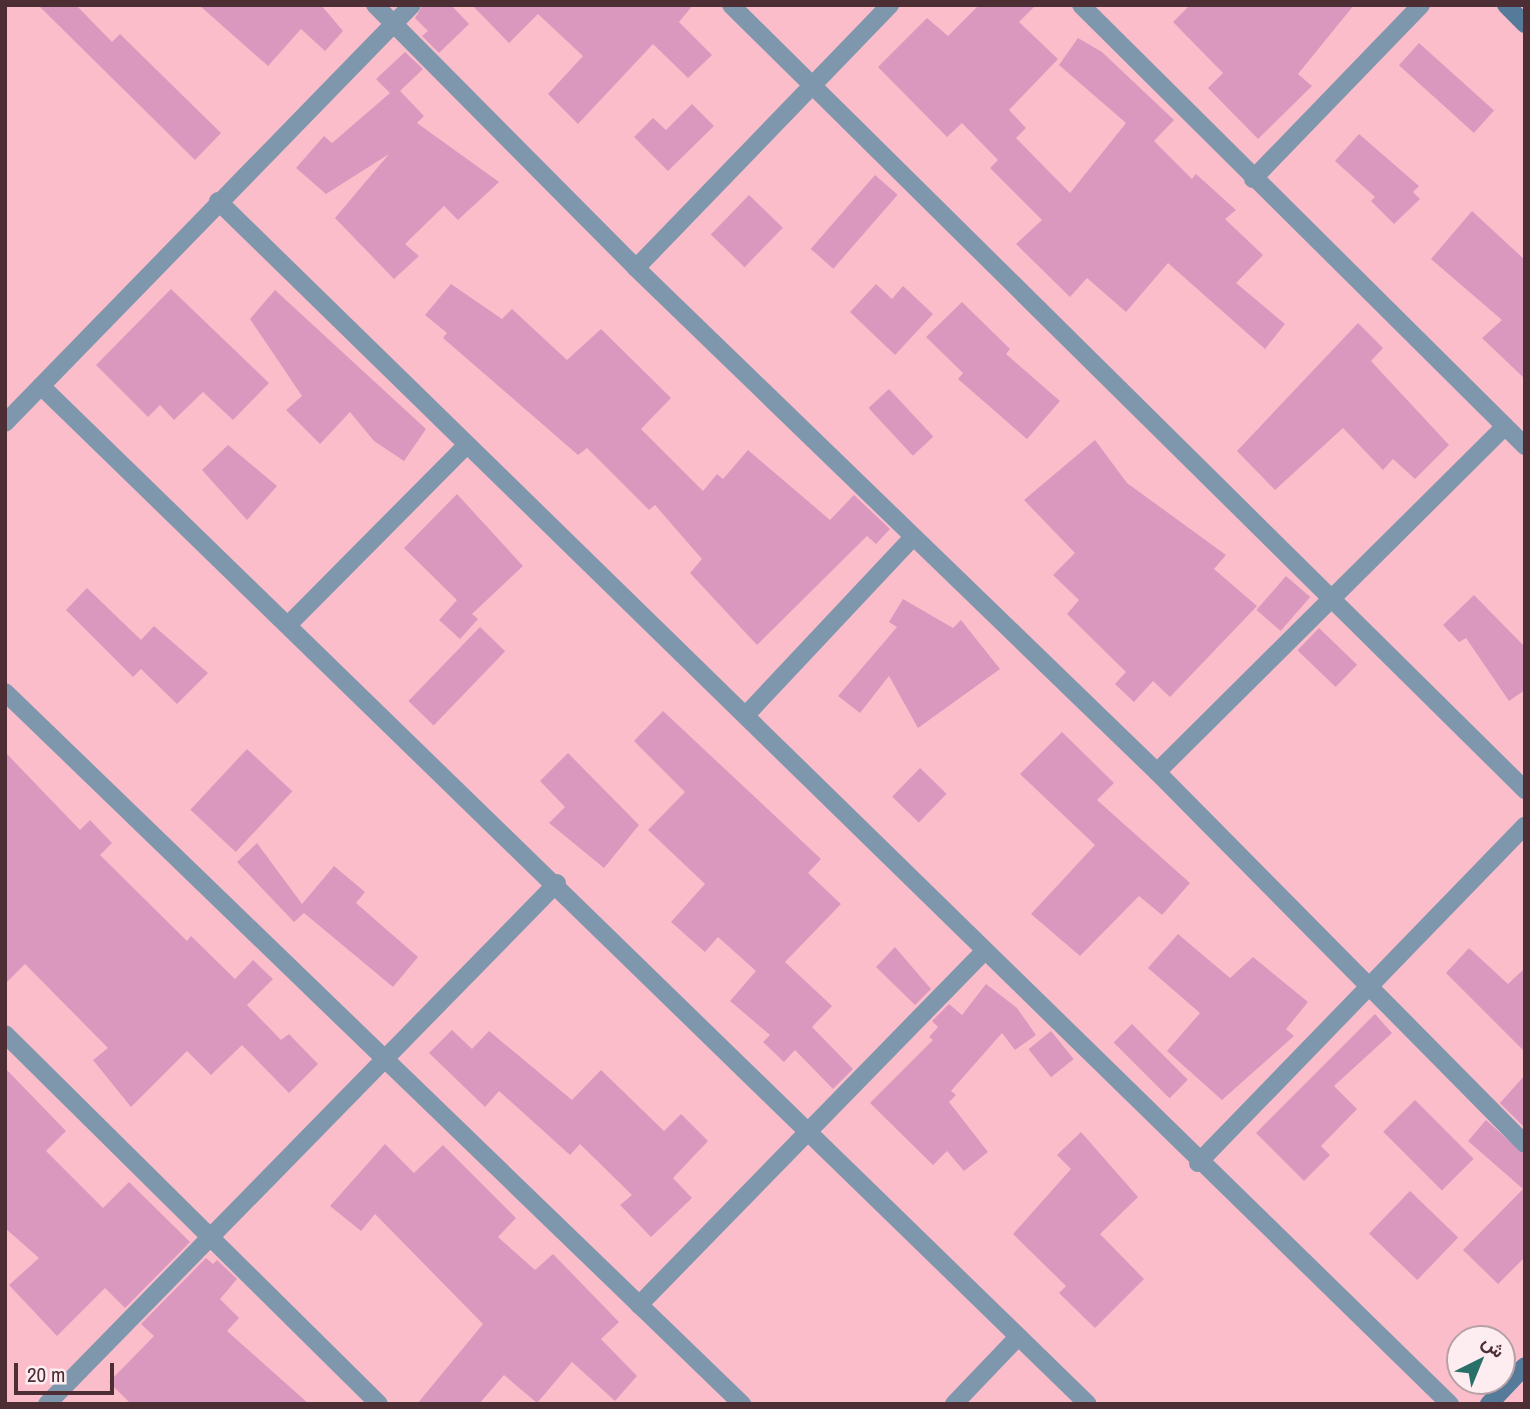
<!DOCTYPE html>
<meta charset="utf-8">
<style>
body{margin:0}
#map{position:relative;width:1530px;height:1409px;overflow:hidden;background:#fcbdcb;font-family:"Archivo Narrow",Vazirmatn,sans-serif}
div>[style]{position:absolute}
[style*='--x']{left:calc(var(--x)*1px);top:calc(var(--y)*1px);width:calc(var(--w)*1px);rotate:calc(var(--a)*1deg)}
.building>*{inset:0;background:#da98be;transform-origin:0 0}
.street>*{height:18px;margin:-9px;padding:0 9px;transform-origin:9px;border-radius:9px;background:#7f97ad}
.secondary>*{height:18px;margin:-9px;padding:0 9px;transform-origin:9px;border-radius:9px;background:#567b9a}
span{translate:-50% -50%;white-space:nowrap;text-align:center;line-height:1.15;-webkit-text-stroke:5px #fdecf0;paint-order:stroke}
.frame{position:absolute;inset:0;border:7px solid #4d2e35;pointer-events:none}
.north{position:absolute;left:1446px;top:1325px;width:70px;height:70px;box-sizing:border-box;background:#fdecf0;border:2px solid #b7a0a5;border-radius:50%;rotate:43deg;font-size:19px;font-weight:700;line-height:28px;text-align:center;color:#4d2e35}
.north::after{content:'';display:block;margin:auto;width:24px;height:32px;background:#297068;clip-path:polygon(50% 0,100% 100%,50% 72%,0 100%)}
.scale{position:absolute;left:14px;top:1363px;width:100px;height:32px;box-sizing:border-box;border:4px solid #4d2e35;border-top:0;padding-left:9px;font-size:21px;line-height:24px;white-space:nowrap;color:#4d2e35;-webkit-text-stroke:5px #fdecf0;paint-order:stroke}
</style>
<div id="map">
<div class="building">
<div style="clip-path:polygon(38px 5px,76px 5px,112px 42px,120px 34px,221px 133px,195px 160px)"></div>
<div style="clip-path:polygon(199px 5px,321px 5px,343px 31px,325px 51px,301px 29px,268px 66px)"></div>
<div style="clip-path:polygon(423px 5px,451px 5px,469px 24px,439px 53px,422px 36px,428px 31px,415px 18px)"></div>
<div style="clip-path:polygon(472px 5px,693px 5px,679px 22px,712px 55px,688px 78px,653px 44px,578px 124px,548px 94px,583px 56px,538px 14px,509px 43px)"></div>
<div style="clip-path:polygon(979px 5px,1036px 5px,1019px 22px,1058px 59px,1009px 110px,1026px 128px,1016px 138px,1070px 193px,1126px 123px,1059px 65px,1078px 38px,1102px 52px,1174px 120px,1154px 141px,1192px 179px,1196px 174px,1236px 210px,1225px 219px,1263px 255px,1236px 283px,1285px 324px,1265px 349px,1168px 263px,1126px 312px,1087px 278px,1070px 297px,1016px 244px,1042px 220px,990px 168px,998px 160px,962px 123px,947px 137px,878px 67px,927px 18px,948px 36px)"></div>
<div style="clip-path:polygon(1190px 5px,1354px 5px,1298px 74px,1312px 86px,1258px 139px,1208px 88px,1223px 73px,1173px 22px)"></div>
<div style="left:1419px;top:43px;width:101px;height:30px;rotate:42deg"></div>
<div style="clip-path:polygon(405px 52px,423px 69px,400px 91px,424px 116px,417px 123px,499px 182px,458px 220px,444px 206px,405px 244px,419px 256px,394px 279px,335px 218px,389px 154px,326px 194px,296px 168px,324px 136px,332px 143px,390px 93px,376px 79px)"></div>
<div style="clip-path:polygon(692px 104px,714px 126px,668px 171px,634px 137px,653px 118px,666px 130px)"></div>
<div style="clip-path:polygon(1359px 134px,1419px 186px,1413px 192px,1420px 199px,1394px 224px,1371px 201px,1375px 197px,1335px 161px)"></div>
<div style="left:875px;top:175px;width:30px;height:98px;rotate:41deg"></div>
<div style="left:749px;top:195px;width:47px;height:55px;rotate:44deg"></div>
<div style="clip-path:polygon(1472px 211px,1525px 260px,1525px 379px,1482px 338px,1502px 320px,1431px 259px)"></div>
<div style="clip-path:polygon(451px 284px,502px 319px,512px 309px,567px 360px,601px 329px,671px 398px,641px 429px,703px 491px,717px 474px,723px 479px,748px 450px,830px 520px,854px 495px,890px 529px,876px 544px,867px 536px,757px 645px,690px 573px,702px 559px,655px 505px,649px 510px,587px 448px,578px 455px,443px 338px,447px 333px,425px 315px)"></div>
<div style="clip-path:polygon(876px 284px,892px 299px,903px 286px,933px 314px,895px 355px,850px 312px)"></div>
<div style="clip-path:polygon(171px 289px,269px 383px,233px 420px,203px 392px,174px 420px,160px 405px,148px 417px,96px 365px)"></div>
<div style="clip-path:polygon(275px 290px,426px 429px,404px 461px,374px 441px,350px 412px,320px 444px,286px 410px,302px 396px,250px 319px)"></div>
<div style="clip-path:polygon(962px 302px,1010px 349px,1006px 354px,1060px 401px,1027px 439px,958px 379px,963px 373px,926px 337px)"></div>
<div style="clip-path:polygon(1358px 323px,1383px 348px,1371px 361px,1449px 445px,1415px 479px,1393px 459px,1383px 470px,1343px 428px,1275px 490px,1237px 451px)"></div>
<div style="left:889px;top:389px;width:65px;height:28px;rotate:47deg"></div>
<div style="clip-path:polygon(1095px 440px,1127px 483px,1226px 555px,1214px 569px,1257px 606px,1170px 697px,1153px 681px,1134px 702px,1115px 684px,1126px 672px,1067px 614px,1079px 600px,1053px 575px,1075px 553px,1024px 500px)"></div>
<div style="clip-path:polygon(228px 445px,277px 486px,247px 520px,202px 470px)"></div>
<div style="clip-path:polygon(457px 494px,523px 566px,472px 614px,478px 619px,460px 639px,439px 620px,457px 600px,464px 607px,404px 548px)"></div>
<div style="left:1286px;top:576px;width:32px;height:45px;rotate:41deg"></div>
<div style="clip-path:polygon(87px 588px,141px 640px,154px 626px,208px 673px,177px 704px,141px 669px,133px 677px,66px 610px)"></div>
<div style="clip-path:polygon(1474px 595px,1525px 647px,1525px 690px,1509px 701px,1466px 638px,1459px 642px,1443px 625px)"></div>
<div style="clip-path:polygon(903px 599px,953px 628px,961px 620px,1000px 669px,918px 728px,889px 676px,860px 713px,838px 696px,897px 627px,889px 622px)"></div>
<div style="left:480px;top:627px;width:35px;height:103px;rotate:44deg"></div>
<div style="left:1319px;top:628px;width:53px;height:31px;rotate:44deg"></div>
<div style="clip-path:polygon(663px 711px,821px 859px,808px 873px,841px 904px,785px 962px,832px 1006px,812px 1027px,853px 1069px,833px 1089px,795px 1050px,784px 1062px,763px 1042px,770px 1035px,730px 1001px,756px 971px,718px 937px,705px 952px,671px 922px,705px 884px,648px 830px,685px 792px,634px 741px)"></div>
<div style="clip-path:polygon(1062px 732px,1114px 783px,1097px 800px,1190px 883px,1162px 915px,1139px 896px,1080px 956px,1031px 914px,1095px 845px,1020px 774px)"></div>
<div style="left:247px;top:749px;width:62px;height:83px;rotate:43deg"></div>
<div style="clip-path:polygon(5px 752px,80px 830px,90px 820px,112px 843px,100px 855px,187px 941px,191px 936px,235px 979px,253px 960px,273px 979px,247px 1005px,281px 1040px,289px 1034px,318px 1064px,289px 1093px,242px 1045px,211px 1075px,187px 1051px,131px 1107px,93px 1060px,108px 1048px,25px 964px,5px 984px)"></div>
<div style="clip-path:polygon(568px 753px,639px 825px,604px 868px,549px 823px,565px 807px,540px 781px)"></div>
<div style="left:920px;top:768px;width:37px;height:40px;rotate:44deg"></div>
<div style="clip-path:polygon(257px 843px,302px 904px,334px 866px,365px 892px,356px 903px,418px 957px,393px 987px,304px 913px,294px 922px,237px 862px)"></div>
<div style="clip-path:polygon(1178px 934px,1230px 978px,1253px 957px,1308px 1002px,1286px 1029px,1294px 1036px,1222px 1100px,1167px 1051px,1200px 1013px,1148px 968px)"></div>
<div style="clip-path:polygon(895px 947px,931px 989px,915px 1005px,876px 967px)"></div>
<div style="clip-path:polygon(1469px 948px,1508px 984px,1525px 968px,1525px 1052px,1446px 973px)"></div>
<div style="clip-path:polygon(986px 984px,1017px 1008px,1036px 1035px,1015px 1050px,1002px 1033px,951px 1091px,956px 1095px,949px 1102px,988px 1152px,964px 1171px,947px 1151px,933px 1165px,870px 1103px,933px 1040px,929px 1037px,938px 1027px,932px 1021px,949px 1004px,962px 1015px)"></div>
<div style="clip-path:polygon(1375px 1014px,1392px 1033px,1334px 1086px,1357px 1109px,1321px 1146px,1330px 1155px,1304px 1181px,1256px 1133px)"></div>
<div style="left:1132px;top:1024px;width:79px;height:26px;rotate:45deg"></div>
<div style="clip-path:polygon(452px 1030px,472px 1049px,489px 1031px,572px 1100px,601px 1070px,664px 1131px,681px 1114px,708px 1141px,673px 1178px,692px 1198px,651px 1237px,620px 1205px,632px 1195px,580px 1144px,570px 1155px,499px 1091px,485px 1107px,429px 1053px)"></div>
<div style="left:1051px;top:1031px;width:36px;height:29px;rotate:51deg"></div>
<div style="clip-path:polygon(5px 1068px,66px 1131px,46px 1151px,103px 1208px,129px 1182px,190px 1242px,125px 1308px,105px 1288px,57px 1336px,9px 1285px,39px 1258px,5px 1228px)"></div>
<div style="clip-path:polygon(1525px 1075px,1525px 1128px,1500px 1103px)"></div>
<div style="left:1415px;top:1100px;width:83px;height:45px;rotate:45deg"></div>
<div style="clip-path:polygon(1486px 1120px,1525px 1155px,1525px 1257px,1498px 1284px,1463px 1250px,1523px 1189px,1468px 1141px)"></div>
<div style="clip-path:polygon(1081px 1132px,1138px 1197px,1100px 1234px,1144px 1279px,1095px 1328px,1059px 1293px,1066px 1286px,1013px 1234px,1071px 1169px,1057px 1155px)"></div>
<div style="clip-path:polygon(385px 1144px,414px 1173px,443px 1145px,516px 1218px,498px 1237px,535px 1270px,553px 1254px,619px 1322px,601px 1339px,637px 1376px,615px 1401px,572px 1362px,537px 1403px,504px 1375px,479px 1404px,417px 1404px,483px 1324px,375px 1214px,361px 1231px,330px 1206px)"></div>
<div style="left:1410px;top:1191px;width:67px;height:59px;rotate:44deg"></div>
<div style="clip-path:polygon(206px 1258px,213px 1264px,217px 1260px,237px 1279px,220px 1299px,239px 1318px,227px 1331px,309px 1404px,131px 1404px,109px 1382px,154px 1336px,141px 1324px)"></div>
</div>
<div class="street">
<div style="--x:375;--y:5;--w:371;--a:45.2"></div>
<div style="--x:636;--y:268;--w:725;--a:44.05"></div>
<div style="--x:1157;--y:772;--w:523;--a:45.31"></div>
<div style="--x:731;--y:5;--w:1117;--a:44.67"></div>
<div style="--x:1081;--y:5;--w:626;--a:44.81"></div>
<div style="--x:1253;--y:179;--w:242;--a:-46"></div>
<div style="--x:218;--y:201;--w:1722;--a:44.32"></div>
<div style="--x:636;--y:268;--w:366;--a:-46"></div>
<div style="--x:41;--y:386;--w:1460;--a:44.2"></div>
<div style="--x:5;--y:423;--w:583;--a:-45.76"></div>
<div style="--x:288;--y:625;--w:254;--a:-45.2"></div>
<div style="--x:5;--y:692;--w:1025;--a:44.01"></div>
<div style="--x:746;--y:715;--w:243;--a:-46.8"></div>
<div style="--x:1157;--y:772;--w:490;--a:-44.8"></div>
<div style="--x:5;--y:1034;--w:526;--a:44.69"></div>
<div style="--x:1198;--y:1163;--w:470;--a:-45.9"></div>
<div style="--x:639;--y:1305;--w:493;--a:-45.7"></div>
<div style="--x:47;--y:1404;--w:729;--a:-45.61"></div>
<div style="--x:954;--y:1404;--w:93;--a:-46.3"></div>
</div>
<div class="secondary">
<div style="--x:1506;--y:5;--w:27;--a:45"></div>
<div style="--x:1489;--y:1404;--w:52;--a:-46.5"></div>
</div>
<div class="frame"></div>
<div class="north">ش</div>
<div class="scale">20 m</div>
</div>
